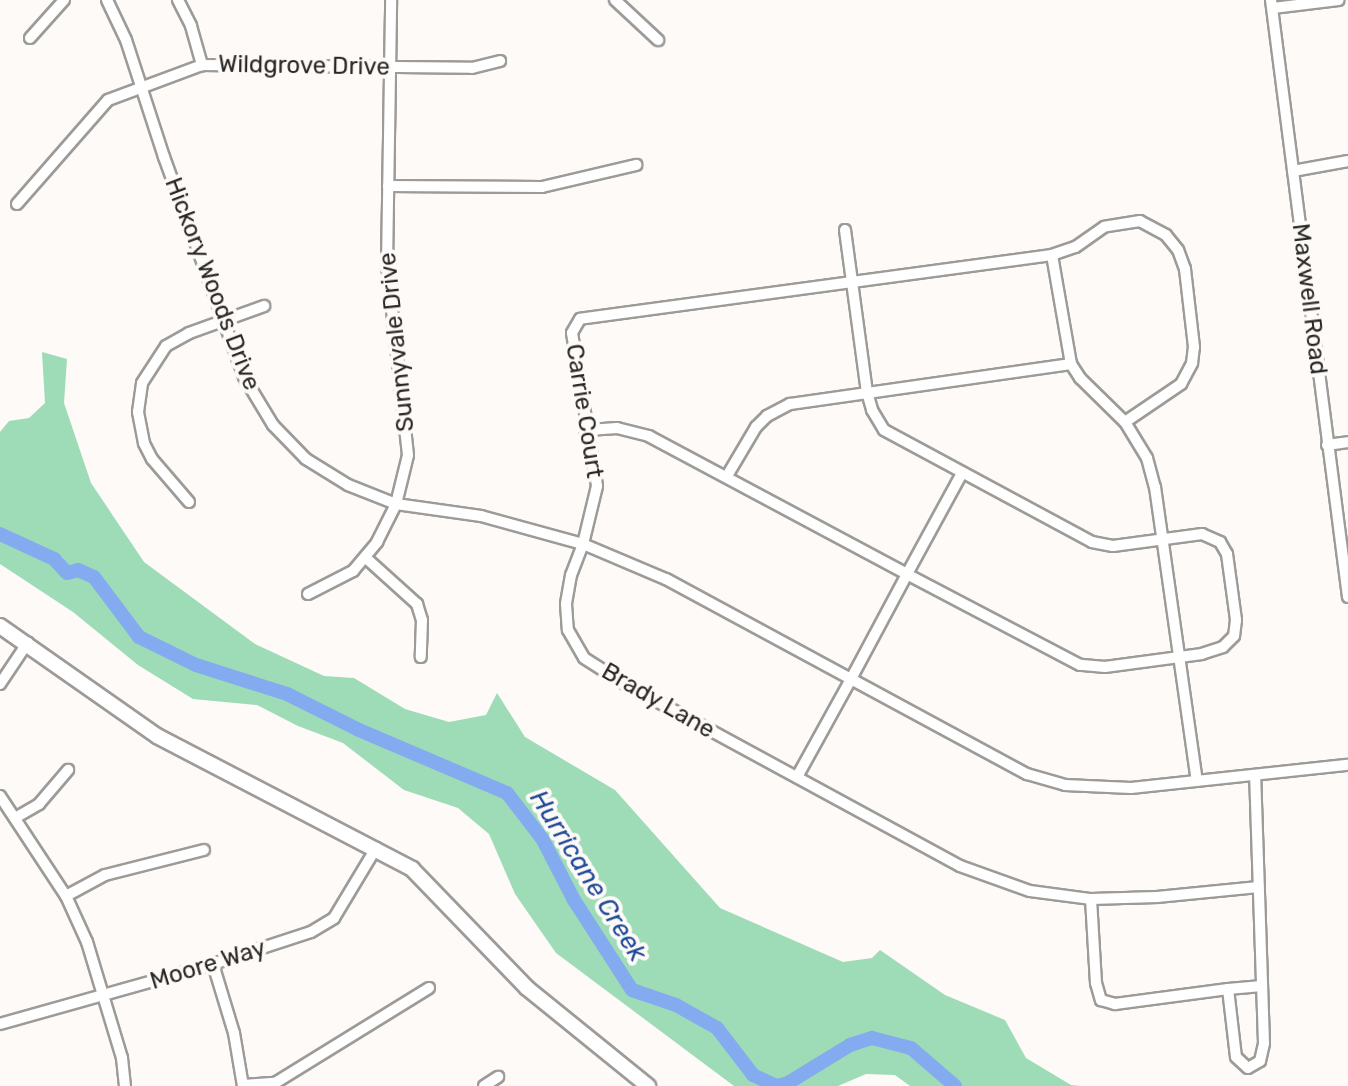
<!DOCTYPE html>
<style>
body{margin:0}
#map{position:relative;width:1348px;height:1086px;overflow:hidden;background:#fdfaf7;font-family:Rubik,sans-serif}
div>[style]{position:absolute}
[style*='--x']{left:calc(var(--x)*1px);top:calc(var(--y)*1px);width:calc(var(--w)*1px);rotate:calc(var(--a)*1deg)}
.green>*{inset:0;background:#9edbb7}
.river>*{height:14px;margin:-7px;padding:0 7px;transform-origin:7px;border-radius:7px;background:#84abef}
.roads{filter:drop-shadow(2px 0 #9d9b98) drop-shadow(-2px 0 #9d9b98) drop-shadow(0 2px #9d9b98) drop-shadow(0 -2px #9d9b98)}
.minor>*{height:10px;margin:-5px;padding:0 5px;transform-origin:5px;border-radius:5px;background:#fff}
.secondary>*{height:14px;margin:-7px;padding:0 7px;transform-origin:7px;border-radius:7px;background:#fff}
span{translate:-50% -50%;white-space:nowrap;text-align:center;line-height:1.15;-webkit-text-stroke:8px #fdfaf7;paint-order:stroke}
.street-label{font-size:24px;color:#282726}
.water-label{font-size:26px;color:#1f4998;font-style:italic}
</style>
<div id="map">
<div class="green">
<div style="clip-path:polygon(42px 352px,67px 359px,64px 403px,91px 483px,144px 562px,255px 644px,324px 676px,354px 678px,405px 709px,449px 722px,486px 715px,497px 693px,525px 737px,615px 790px,720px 908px,843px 962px,872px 958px,880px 950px,945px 995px,1005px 1020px,1026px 1058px,1071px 1085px,1081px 1086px,910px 1086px,895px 1075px,866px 1074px,838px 1086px,734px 1086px,556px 953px,515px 894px,489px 834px,458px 808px,404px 790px,343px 743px,298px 726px,257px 705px,193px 699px,138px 665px,73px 612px,0 564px,0 432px,9px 421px,29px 418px,45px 403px)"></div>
</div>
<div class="river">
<div style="--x:0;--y:534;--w:60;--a:24.8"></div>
<div style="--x:54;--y:559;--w:19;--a:47"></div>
<div style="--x:67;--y:573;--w:11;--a:-15"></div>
<div style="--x:78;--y:570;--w:17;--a:24"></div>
<div style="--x:94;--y:577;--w:75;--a:53.1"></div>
<div style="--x:139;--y:637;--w:64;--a:26.2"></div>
<div style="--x:196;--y:665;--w:96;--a:17.7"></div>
<div style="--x:287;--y:694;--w:80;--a:26.6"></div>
<div style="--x:359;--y:730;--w:161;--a:23.1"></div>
<div style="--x:507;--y:793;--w:59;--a:52.5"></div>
<div style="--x:543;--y:840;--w:68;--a:62.7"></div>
<div style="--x:574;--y:900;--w:107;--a:57.2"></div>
<div style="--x:632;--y:990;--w:46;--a:18.8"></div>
<div style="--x:676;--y:1005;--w:47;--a:29.3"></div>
<div style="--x:717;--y:1028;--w:59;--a:52.5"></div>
<div style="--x:753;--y:1075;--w:26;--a:25"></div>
<div style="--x:777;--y:1086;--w:11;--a:-15"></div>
<div style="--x:788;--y:1083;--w:73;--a:-31.5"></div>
<div style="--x:850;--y:1045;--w:23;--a:-18"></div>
<div style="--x:872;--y:1038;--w:40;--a:14.4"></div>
<div style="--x:911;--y:1048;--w:58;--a:40.8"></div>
</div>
<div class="roads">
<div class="minor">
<div style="--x:107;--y:0;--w:44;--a:64.6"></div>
<div style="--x:126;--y:40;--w:123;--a:72"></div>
<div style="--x:164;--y:157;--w:234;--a:70"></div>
<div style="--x:244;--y:377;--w:56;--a:58.9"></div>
<div style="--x:273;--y:425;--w:47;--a:45.9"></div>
<div style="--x:306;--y:459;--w:49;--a:31.8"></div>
<div style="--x:348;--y:485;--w:52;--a:21.6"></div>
<div style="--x:396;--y:504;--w:86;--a:8"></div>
<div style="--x:481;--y:516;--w:106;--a:15.4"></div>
<div style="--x:583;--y:544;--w:90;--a:22.9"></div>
<div style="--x:666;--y:579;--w:210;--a:28.4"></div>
<div style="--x:851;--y:679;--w:119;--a:-61.9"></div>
<div style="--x:907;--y:574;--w:293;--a:-151.9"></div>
<div style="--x:649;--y:436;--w:33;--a:-166"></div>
<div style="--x:617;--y:428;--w:32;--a:176"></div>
<div style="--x:178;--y:0;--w:29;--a:63"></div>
<div style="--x:191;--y:26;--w:41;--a:74.2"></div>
<div style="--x:615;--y:0;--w:59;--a:42.9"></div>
<div style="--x:1271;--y:0;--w:602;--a:82.65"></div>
<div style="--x:1273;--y:8;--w:66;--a:-6.9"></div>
<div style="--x:30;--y:38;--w:51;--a:-48.2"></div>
<div style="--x:1293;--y:171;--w:56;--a:-10.3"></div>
<div style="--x:388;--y:186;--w:154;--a:0.4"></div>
<div style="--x:542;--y:187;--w:97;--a:-13.2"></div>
<div style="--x:17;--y:204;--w:138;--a:-48.8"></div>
<div style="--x:108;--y:100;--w:100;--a:-20.4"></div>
<div style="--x:202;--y:65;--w:270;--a:0.6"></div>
<div style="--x:472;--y:68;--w:29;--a:-14"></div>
<div style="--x:845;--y:230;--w:163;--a:82.3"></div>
<div style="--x:867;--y:392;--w:19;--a:74"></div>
<div style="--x:872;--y:410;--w:23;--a:59"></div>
<div style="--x:884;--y:430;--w:236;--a:28.3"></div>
<div style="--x:1092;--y:542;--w:21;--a:11"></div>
<div style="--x:1113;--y:546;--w:90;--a:-7.7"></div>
<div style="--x:1202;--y:534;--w:20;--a:24"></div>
<div style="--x:1220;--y:542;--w:14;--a:60"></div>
<div style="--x:1227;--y:554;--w:67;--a:82.2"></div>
<div style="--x:1236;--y:620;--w:16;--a:97"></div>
<div style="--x:1234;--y:636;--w:16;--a:135"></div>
<div style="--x:1223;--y:647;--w:22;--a:162"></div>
<div style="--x:1202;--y:654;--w:98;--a:172.4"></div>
<div style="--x:1105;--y:667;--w:25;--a:-175"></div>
<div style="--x:1080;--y:665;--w:195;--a:-152.3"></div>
<div style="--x:907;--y:574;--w:115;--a:-61.4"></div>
<div style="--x:1052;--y:255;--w:111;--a:80.1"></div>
<div style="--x:1071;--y:364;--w:17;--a:57"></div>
<div style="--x:1080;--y:378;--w:63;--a:44.4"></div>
<div style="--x:1125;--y:422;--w:42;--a:58.6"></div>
<div style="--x:1147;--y:458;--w:30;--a:75"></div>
<div style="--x:1155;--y:487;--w:297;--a:81.9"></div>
<div style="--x:1125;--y:422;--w:68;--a:-34.2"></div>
<div style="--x:1181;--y:384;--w:24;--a:-62"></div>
<div style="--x:1192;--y:363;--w:16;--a:-83"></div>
<div style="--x:1194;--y:347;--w:79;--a:-96.6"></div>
<div style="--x:1185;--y:269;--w:20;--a:-110"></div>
<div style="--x:1178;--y:250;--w:19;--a:-129"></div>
<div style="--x:1166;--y:235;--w:30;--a:-152"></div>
<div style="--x:1140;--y:221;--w:36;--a:171"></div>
<div style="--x:1104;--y:227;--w:35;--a:145"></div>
<div style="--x:1075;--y:247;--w:24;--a:161"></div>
<div style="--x:1052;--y:255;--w:476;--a:172.3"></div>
<div style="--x:580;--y:319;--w:16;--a:120"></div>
<div style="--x:572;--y:333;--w:155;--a:80.7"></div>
<div style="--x:597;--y:486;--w:60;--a:103.6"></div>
<div style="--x:583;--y:544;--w:33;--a:111"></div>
<div style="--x:571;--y:575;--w:29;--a:100"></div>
<div style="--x:566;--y:604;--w:26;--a:86"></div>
<div style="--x:568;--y:630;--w:32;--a:60"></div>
<div style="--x:584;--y:658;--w:49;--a:32.4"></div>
<div style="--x:625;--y:684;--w:381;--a:28.5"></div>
<div style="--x:960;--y:866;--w:74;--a:19.7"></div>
<div style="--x:1030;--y:891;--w:62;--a:7.5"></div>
<div style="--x:1091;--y:899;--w:84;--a:86.6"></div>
<div style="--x:1096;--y:983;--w:18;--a:74"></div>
<div style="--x:1101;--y:1000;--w:15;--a:16"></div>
<div style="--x:1115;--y:1004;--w:114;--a:-7.6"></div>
<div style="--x:1228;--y:989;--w:68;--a:83.3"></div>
<div style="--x:1236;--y:1057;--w:16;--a:43"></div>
<div style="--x:1248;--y:1068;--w:14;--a:-30"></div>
<div style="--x:1260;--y:1061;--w:18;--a:-77"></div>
<div style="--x:1264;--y:1043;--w:268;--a:-91.9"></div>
<div style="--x:1327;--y:445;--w:21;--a:-8"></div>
<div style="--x:727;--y:476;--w:57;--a:-59.4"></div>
<div style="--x:756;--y:427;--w:16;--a:-45"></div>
<div style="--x:767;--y:416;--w:26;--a:-28"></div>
<div style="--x:790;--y:404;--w:284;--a:-8.1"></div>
<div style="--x:189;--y:502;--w:57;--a:-130.7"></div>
<div style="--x:152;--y:459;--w:18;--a:-117"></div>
<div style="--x:144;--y:443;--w:32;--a:-101"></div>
<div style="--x:138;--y:412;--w:29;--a:-82"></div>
<div style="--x:142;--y:383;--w:44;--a:-57"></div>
<div style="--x:166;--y:346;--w:26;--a:-29"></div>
<div style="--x:189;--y:333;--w:80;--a:-19.8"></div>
<div style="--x:366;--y:558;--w:69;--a:42"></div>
<div style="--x:417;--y:604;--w:17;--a:73"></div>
<div style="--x:422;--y:620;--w:37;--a:92"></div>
<div style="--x:308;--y:594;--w:51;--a:-27.1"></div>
<div style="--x:353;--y:571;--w:38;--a:-50"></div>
<div style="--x:377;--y:542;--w:42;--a:-63.4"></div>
<div style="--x:396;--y:504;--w:50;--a:-76.2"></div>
<div style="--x:408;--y:455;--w:191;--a:-96.3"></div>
<div style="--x:387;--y:265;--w:265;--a:-89.1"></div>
<div style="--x:0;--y:684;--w:50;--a:-56.3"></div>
<div style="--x:797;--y:777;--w:112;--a:-61.1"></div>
<div style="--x:851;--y:679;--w:200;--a:28.4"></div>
<div style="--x:1027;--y:774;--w:40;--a:16"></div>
<div style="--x:1065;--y:785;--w:66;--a:2.6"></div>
<div style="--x:1131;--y:788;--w:218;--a:-6.1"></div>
<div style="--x:0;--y:796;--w:120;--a:56.6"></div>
<div style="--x:66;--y:896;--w:51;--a:65.5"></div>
<div style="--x:87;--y:942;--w:121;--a:73.2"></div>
<div style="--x:122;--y:1058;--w:28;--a:84"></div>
<div style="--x:15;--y:818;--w:28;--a:-30"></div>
<div style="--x:39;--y:804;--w:45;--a:-49.5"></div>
<div style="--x:66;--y:896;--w:44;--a:-28.3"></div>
<div style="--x:105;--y:875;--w:102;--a:-14.2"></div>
<div style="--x:1091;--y:899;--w:66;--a:-1.7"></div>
<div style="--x:1157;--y:897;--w:102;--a:-5.6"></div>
<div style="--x:213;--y:964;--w:72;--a:73.1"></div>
<div style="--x:234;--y:1033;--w:54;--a:80.4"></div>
<div style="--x:1228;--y:989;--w:34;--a:-5"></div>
<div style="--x:0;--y:1024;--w:221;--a:-15.7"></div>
<div style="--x:213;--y:964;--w:103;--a:-18.1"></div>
<div style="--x:311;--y:932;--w:27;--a:-31"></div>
<div style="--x:334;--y:918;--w:82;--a:-59"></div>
<div style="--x:243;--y:1085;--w:32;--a:-4"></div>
<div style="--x:275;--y:1083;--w:181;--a:-31.7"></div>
<div style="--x:484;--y:1086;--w:17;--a:-33"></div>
</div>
<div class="secondary">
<div style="--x:0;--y:626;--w:192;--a:35"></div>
<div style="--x:157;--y:736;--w:288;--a:27.5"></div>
<div style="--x:412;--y:869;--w:165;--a:46"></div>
<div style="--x:527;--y:988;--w:156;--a:39"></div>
</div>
</div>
<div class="street-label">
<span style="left:304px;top:66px;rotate:1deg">Wildgrove Drive</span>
<span style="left:212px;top:284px;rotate:69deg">Hickory Woods Drive</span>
<span style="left:1309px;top:299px;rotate:83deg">Maxwell Road</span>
<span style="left:397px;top:342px;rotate:-96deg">Sunnyvale Drive</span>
<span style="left:584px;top:411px;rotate:81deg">Carrie Court</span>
<span style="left:658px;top:701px;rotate:30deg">Brady Lane</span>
<span style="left:208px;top:965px;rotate:-17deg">Moore Way</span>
</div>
<div class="water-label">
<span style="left:588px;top:876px;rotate:58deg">Hurricane Creek</span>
</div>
</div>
